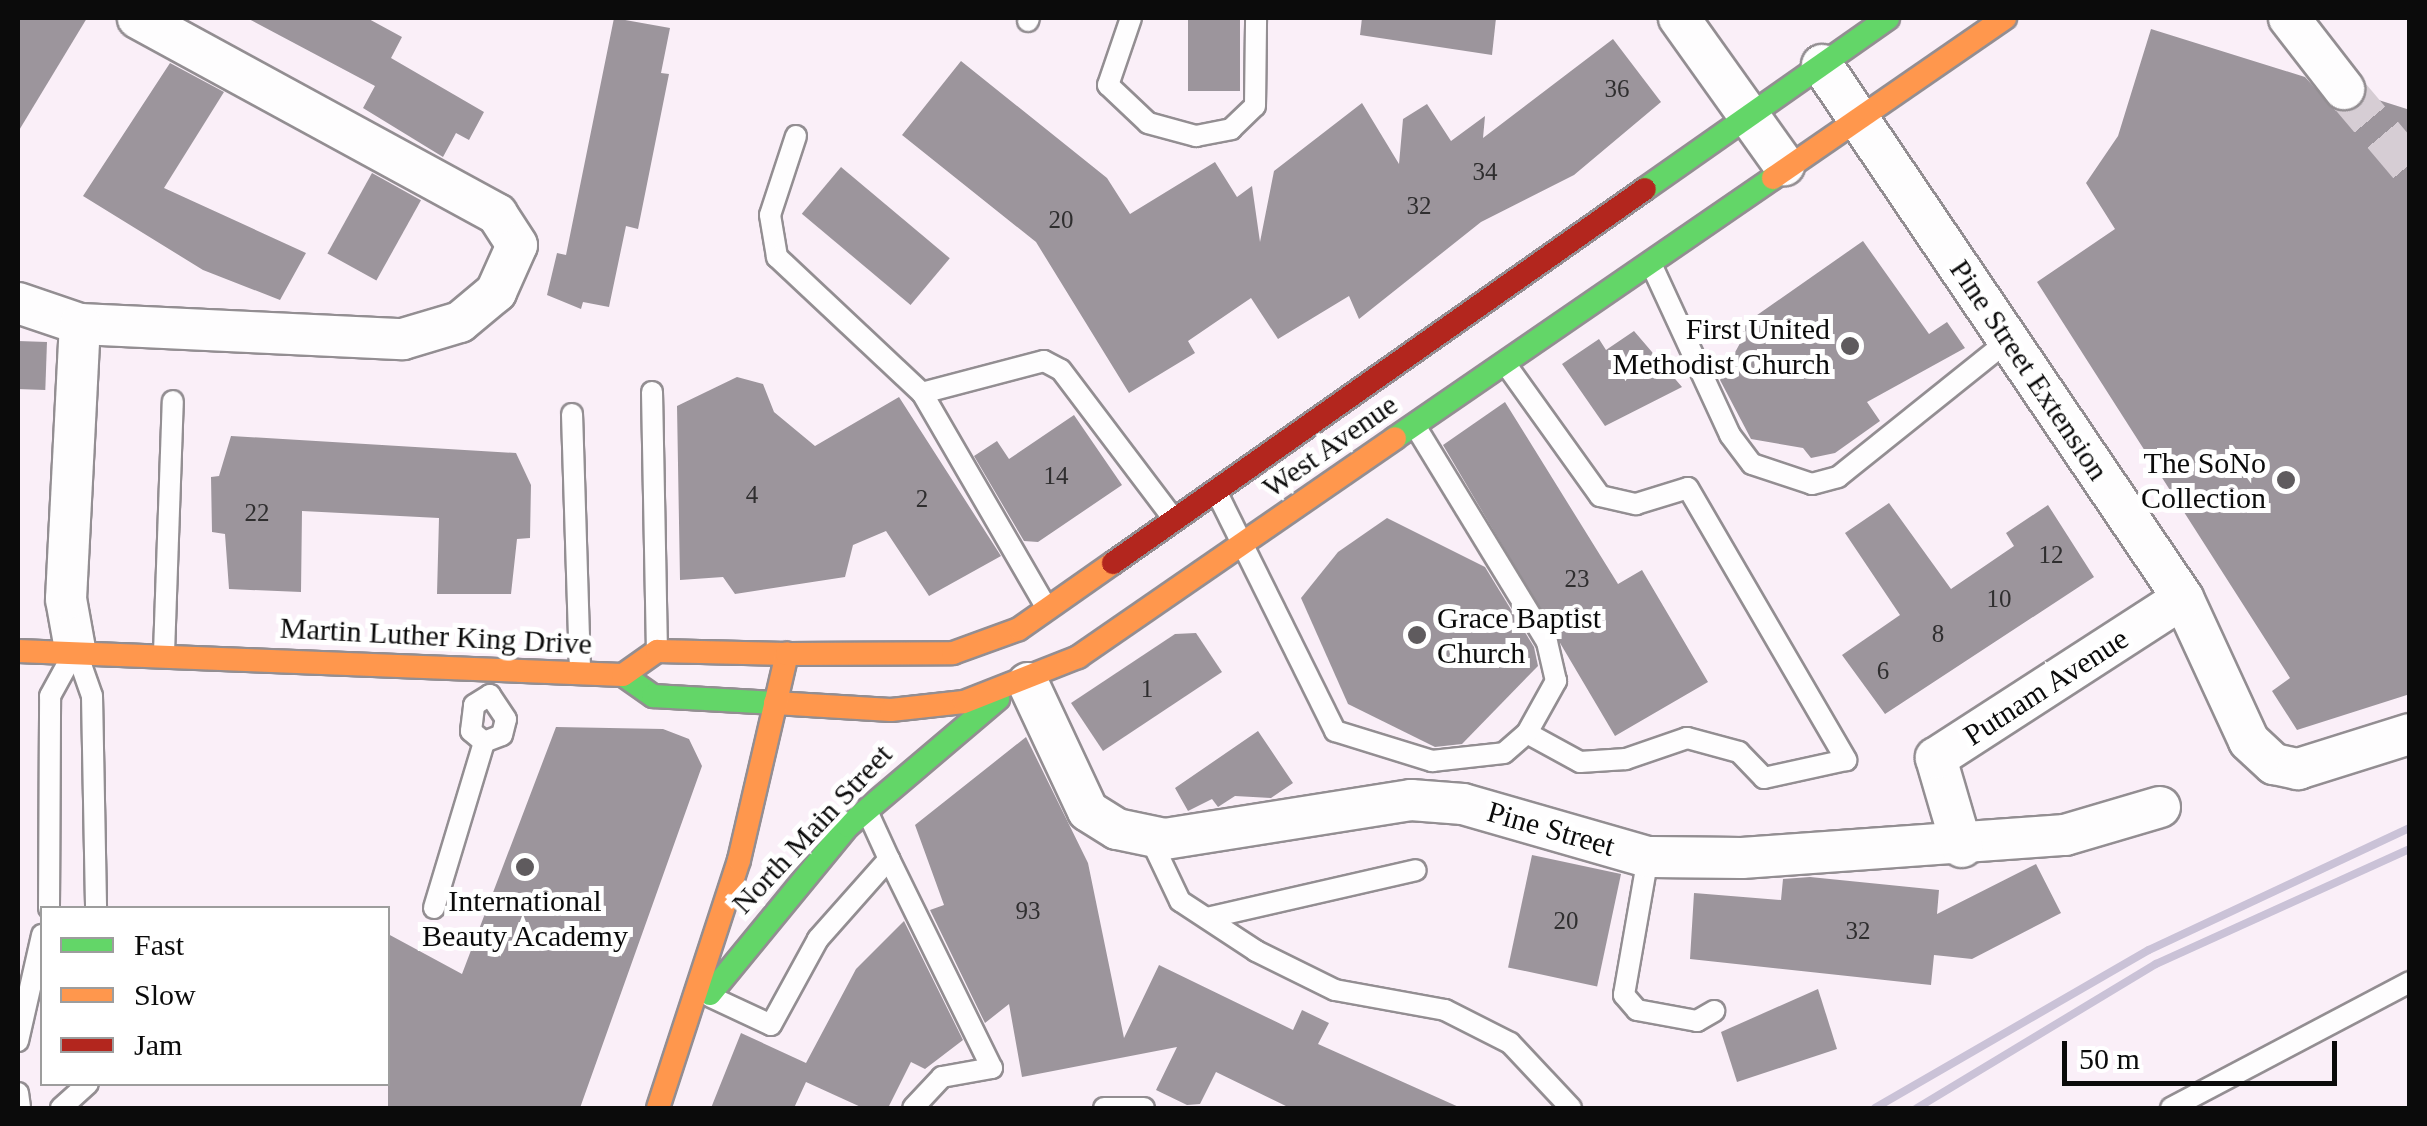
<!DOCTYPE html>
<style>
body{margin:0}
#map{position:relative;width:2427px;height:1126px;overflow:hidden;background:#faeff8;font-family:"Times New Roman",serif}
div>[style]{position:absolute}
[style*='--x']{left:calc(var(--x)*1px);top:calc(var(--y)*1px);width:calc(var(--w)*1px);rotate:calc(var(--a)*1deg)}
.building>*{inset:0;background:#9c959c;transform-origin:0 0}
.street-tunnel>*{height:40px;margin-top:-20px;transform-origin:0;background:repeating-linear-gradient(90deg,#d6cdd4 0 40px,transparent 0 60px)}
.roads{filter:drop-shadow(2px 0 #938e92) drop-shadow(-2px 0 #938e92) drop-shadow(0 2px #938e92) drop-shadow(0 -2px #938e92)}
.lane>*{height:20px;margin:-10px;padding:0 10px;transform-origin:10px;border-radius:10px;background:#fefdfe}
.street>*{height:40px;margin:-20px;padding:0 20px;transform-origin:20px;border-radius:20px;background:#fefdfe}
.fast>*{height:22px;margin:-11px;padding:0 11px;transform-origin:11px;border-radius:11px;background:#63d668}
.slow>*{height:22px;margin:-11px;padding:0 11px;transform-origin:11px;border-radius:11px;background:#ff974d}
.jam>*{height:22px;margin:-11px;padding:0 11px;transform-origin:11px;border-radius:11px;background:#b3261e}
.rail>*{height:8px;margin:-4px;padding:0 4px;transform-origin:4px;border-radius:4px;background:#cac2d7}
.dots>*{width:28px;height:28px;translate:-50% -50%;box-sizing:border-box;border:5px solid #fff;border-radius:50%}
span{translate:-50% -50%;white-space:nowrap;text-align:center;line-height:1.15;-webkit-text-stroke:10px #fff;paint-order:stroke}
.number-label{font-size:25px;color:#2f2e2f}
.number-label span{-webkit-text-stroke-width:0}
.poi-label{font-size:30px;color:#0b0b0b}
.right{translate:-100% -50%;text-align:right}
.left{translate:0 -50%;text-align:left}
.street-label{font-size:30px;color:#0b0b0b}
.frame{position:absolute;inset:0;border:20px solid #0b0b0b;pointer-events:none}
.legend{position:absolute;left:40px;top:906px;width:350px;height:180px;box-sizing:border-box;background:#fff;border:2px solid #9d9d9d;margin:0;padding:12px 18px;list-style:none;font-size:30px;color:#0b0b0b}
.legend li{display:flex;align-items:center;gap:20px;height:50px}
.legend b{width:50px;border:2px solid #9d9d9d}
.scale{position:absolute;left:2062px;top:1041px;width:275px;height:45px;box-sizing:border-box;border:5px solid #0b0b0b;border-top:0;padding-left:12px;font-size:30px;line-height:35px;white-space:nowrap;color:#0b0b0b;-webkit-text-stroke:8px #fff;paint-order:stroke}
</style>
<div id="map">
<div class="building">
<div style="clip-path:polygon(18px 18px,87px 18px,18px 132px)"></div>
<div style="clip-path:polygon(247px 18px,367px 18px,402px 37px,391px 58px,484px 112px,469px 140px,456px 133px,443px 157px,363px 108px,375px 86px)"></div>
<div style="clip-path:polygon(614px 18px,670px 28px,661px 73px,669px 74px,638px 229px,626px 226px,609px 307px,583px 302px,581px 309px,547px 295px,557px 253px,566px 255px)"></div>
<div style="left:1188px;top:18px;width:52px;height:73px"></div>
<div style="clip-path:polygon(1362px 18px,1496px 18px,1492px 55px,1360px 35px)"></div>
<div style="clip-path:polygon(2151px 29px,2305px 77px,2336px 111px,2366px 96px,2410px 110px,2410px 694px,2297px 730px,2272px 691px,2290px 678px,2037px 282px,2115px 229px,2086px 183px,2118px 136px)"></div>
<div style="clip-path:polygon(1613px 39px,1661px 102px,1574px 175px,1481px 222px,1359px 319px,1349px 296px,1278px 339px,1251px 298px,1188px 341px,1195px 353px,1129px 393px,1036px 242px,902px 135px,961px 61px,1107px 178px,1130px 214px,1215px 162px,1237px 197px,1252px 186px,1260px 242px,1274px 171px,1362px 103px,1399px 164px,1403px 119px,1427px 104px,1451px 141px,1485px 116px,1483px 138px)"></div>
<div style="clip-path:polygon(170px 63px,224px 92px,164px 188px,306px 253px,280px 300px,203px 270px,83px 196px)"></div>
<div style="left:841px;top:167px;width:142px;height:61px;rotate:40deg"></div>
<div style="left:372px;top:173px;width:56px;height:92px;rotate:29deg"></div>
<div style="clip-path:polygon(1863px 241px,1929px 334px,1947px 322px,1965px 348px,1867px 402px,1880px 421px,1835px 453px,1811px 458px,1803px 448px,1751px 439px,1720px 380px,1745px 334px,1740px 327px)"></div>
<div style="clip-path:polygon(1634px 331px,1682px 387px,1605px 426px,1562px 364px,1599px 339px,1606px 350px)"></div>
<div style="left:18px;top:341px;width:29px;height:48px;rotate:2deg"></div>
<div style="clip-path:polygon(737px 377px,763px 384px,774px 412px,815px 446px,899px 397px,1001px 556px,929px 596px,886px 531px,853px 545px,845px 577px,735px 594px,723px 577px,680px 580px,677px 406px)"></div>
<div style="clip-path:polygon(1505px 402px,1618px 584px,1642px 570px,1708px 682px,1615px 736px,1443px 445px)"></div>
<div style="clip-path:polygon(1074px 415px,1122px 485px,1038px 542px,1024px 541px,974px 456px,997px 441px,1009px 459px)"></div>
<div style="clip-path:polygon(231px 436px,516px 453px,531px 485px,530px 538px,517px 539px,511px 594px,437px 594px,439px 518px,302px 511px,301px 592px,229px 589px,225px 534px,212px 532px,211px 477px,219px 476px)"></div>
<div style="clip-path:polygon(1889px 503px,1951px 589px,2014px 546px,2006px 533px,2048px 505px,2094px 577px,1885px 714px,1842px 655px,1900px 615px,1845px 533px)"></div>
<div style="clip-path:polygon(1387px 518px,1485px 567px,1534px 647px,1538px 666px,1462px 744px,1435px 747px,1348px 704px,1301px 598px,1338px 552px)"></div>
<div style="clip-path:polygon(1196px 633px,1222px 672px,1103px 751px,1071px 703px,1175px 634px)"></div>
<div style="clip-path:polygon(556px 727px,663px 729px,689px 739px,702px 766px,580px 1108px,388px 1108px,388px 934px,462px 974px)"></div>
<div style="clip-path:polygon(1258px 731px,1293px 783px,1271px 798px,1235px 796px,1218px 807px,1212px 799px,1188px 811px,1175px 788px)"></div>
<div style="clip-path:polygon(1026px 737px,1088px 863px,1124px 1038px,1159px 965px,1293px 1030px,1302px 1010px,1329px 1023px,1318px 1044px,1461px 1108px,1290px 1108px,1216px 1072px,1200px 1104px,1187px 1105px,1156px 1090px,1177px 1047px,1022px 1077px,1009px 1004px,985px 1023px,930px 910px,944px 905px,915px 825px)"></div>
<div style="left:1532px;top:855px;width:91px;height:115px;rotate:12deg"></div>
<div style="clip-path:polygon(2036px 864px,2061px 913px,1972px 959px,1934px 955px,1931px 985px,1690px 959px,1694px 893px,1781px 900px,1783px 879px,1810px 877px,1939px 890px,1937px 914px)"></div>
<div style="clip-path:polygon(904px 921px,963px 1040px,925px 1069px,911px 1062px,888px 1108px,863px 1108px,806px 1082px,794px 1108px,711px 1108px,741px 1033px,806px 1063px,856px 969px)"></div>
<div style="clip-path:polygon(1818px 989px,1837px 1049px,1737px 1082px,1721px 1032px)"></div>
</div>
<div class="street-tunnel">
<div style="--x:2344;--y:89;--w:102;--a:49.8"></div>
</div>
<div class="roads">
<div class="lane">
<div style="--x:1131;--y:18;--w:71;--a:108.9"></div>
<div style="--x:1108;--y:85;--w:55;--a:43.5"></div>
<div style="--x:1148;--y:123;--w:50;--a:15.2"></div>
<div style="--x:1196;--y:136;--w:36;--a:-11"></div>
<div style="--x:1231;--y:129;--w:33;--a:-44"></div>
<div style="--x:1255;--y:106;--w:88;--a:-89.3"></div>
<div style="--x:1028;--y:21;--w:3;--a:-72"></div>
<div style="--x:796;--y:136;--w:83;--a:108.2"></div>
<div style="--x:770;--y:215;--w:43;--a:80.5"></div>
<div style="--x:777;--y:257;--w:199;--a:43.2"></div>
<div style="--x:1652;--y:266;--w:186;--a:65.2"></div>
<div style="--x:1730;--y:435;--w:36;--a:53"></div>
<div style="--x:1752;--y:464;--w:63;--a:18.4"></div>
<div style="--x:1812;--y:484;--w:27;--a:-15"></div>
<div style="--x:1838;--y:477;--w:219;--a:-38.7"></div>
<div style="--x:1507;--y:366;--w:160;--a:54.4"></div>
<div style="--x:1600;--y:496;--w:37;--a:13"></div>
<div style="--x:1636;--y:504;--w:54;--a:-17.1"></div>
<div style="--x:1688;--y:488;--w:315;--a:59.8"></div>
<div style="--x:1846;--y:760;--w:84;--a:167.6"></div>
<div style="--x:1764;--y:778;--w:36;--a:-134"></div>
<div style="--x:1739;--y:752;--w:54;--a:-164.9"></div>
<div style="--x:1687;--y:738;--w:65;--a:161"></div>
<div style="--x:1626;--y:759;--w:46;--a:176.3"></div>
<div style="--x:1580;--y:762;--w:60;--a:-151.3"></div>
<div style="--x:652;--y:392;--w:257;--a:88.9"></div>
<div style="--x:572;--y:414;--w:257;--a:88.2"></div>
<div style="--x:1216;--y:491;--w:268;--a:63.6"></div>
<div style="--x:1335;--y:731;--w:102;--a:17.2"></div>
<div style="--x:1432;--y:761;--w:72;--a:-6.3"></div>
<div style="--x:1504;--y:753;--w:30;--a:-41"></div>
<div style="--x:1527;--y:733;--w:60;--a:-60.9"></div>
<div style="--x:1556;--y:681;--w:40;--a:-103"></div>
<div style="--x:1547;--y:642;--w:253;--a:-121.4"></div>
<div style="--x:1045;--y:605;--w:245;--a:-120.1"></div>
<div style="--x:922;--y:393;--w:126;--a:-14.7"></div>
<div style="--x:1044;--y:361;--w:19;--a:28"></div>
<div style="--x:1061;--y:370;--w:184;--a:52.9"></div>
<div style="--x:164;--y:653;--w:252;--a:-88"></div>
<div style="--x:78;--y:656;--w:42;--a:70.7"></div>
<div style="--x:92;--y:696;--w:212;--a:88.9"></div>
<div style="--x:484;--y:742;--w:19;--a:-21"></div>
<div style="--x:502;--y:735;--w:16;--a:-76"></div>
<div style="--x:506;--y:719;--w:29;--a:-124"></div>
<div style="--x:484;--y:742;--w:17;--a:-140"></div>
<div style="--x:471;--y:731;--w:26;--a:-83"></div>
<div style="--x:474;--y:705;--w:19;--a:-32"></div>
<div style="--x:867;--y:811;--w:53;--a:65.4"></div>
<div style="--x:1149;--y:836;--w:72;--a:64.5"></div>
<div style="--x:1180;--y:901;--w:91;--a:33.3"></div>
<div style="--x:1256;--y:951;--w:88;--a:26.3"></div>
<div style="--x:1335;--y:990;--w:112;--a:10.3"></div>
<div style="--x:1445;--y:1010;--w:73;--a:26.9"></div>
<div style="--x:1510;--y:1043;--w:89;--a:46.8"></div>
<div style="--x:1648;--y:857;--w:140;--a:99.9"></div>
<div style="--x:1624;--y:995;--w:20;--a:49"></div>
<div style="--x:1637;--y:1010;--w:61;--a:10.4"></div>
<div style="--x:1697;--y:1021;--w:20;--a:-30"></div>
<div style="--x:49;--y:908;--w:212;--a:-89.7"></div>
<div style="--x:50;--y:696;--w:46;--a:-61.2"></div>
<div style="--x:434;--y:908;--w:173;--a:-73.2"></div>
<div style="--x:1207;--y:918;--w:214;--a:-12.9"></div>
<div style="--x:711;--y:997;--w:66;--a:25"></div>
<div style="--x:771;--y:1025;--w:98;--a:-61.3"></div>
<div style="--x:818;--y:939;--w:107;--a:-48.4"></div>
<div style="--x:889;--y:859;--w:233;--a:63.8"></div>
<div style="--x:992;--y:1068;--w:51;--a:169.8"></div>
<div style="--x:942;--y:1077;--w:42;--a:133.1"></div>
<div style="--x:18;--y:1041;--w:109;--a:-77.2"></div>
<div style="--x:18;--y:1093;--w:15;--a:82"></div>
<div style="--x:61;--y:1108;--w:36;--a:-42"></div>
<div style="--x:1104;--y:1108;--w:40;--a:0"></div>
<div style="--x:2171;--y:1108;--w:270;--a:-27.8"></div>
</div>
<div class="street">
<div style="--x:1679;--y:18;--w:181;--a:54.5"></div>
<div style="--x:2289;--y:18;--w:90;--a:52.2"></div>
<div style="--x:1822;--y:65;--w:644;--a:55.89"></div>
<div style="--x:2183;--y:598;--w:157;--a:65.2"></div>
<div style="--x:2249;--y:741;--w:34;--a:43"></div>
<div style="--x:2274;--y:764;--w:25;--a:12"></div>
<div style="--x:2298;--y:769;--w:117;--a:-17.4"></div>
<div style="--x:18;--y:303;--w:65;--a:18.7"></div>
<div style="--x:80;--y:324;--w:323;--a:2.7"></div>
<div style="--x:403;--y:339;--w:59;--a:-16.6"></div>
<div style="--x:460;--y:322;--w:47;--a:-39.8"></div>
<div style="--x:496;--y:292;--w:51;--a:-65.9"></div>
<div style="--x:517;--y:245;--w:37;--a:-123"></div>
<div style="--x:497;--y:214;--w:409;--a:-151.4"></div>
<div style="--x:75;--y:649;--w:51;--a:-100.2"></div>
<div style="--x:66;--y:599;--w:275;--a:-87.1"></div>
<div style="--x:1028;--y:683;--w:141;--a:64.9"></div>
<div style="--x:1088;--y:811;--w:34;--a:32"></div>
<div style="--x:1117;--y:829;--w:49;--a:11.8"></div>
<div style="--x:1165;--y:839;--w:249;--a:-9"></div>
<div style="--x:1411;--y:800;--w:52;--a:4.4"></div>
<div style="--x:1463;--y:804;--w:192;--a:16"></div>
<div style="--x:1648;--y:857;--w:94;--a:0.6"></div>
<div style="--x:1742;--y:858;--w:324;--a:-4.1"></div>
<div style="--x:2065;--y:835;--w:99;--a:-16.4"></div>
<div style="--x:1962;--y:847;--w:93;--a:-106.3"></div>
<div style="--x:1936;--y:758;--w:294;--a:-32.9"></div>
</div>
<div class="fast">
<div style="--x:1645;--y:189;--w:297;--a:-35.1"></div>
<div style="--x:1395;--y:438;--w:459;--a:-34.5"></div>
<div style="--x:623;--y:675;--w:37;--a:35"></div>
<div style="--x:653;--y:696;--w:122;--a:3.3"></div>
<div style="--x:710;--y:994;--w:217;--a:-50.6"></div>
<div style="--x:848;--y:826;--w:197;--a:-40.3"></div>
</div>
<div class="slow">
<div style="--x:1773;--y:178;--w:282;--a:-34.6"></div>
<div style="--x:18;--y:651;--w:605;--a:2.27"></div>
<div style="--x:623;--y:675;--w:42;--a:-35.2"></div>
<div style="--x:657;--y:651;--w:130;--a:1.3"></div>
<div style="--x:775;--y:703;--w:116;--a:3.5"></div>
<div style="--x:891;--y:710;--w:73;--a:-6.3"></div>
<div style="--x:964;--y:702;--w:123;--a:-21.5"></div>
<div style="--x:1078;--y:657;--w:385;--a:-34.6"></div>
<div style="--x:658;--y:1108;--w:261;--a:-71.9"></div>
<div style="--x:739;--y:860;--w:212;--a:-76.9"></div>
<div style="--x:787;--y:654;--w:166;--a:-0.3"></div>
<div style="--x:953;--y:653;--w:70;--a:-20"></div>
<div style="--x:1019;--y:629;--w:115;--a:-35.1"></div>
</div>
<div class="jam">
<div style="--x:1113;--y:563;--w:650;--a:-35.11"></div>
</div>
</div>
<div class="rail">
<div style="--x:1875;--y:1108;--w:316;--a:-30"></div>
<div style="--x:2149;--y:950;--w:288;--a:-25.1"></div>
<div style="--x:1917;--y:1108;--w:279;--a:-31.1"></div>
<div style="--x:2156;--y:964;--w:279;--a:-24.4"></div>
</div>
<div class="dots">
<div style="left:1850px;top:346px;background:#5f5b5e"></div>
<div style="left:2286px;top:480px;background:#5f5b5e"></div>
<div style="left:1417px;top:635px;background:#5f5b5e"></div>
<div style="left:525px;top:867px;background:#5f5b5e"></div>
</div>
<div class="number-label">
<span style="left:1617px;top:89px">36</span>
<span style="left:1485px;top:172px">34</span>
<span style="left:1419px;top:206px">32</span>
<span style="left:1061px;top:220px">20</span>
<span style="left:1056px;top:476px">14</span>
<span style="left:752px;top:495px">4</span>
<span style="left:922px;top:499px">2</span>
<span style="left:257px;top:513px">22</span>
<span style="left:2051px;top:555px">12</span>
<span style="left:1577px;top:579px">23</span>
<span style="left:1999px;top:599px">10</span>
<span style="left:1938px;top:634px">8</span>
<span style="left:1883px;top:671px">6</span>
<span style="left:1147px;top:689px">1</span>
<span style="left:1028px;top:911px">93</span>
<span style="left:1566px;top:921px">20</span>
<span style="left:1858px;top:931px">32</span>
</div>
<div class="poi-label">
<span class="right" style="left:1830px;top:346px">First United<br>Methodist Church</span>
<span class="right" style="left:2266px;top:480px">The SoNo<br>Collection</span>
<span class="left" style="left:1437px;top:635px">Grace Baptist<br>Church</span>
<span style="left:525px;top:918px">International<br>Beauty Academy</span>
</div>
<div class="street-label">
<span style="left:2029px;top:370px;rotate:56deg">Pine Street Extension</span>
<span style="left:1330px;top:446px;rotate:-35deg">West Avenue</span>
<span style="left:436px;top:636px;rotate:3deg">Martin Luther King Drive</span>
<span style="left:2046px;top:687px;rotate:-33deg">Putnam Avenue</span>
<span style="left:812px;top:829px;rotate:-47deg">North Main Street</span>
<span style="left:1551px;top:829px;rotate:16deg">Pine Street</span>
</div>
<div class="frame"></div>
<ul class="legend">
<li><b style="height:12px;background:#63d668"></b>Fast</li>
<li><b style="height:12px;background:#ff974d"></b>Slow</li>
<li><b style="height:12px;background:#b3261e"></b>Jam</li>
</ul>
<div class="scale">50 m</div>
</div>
